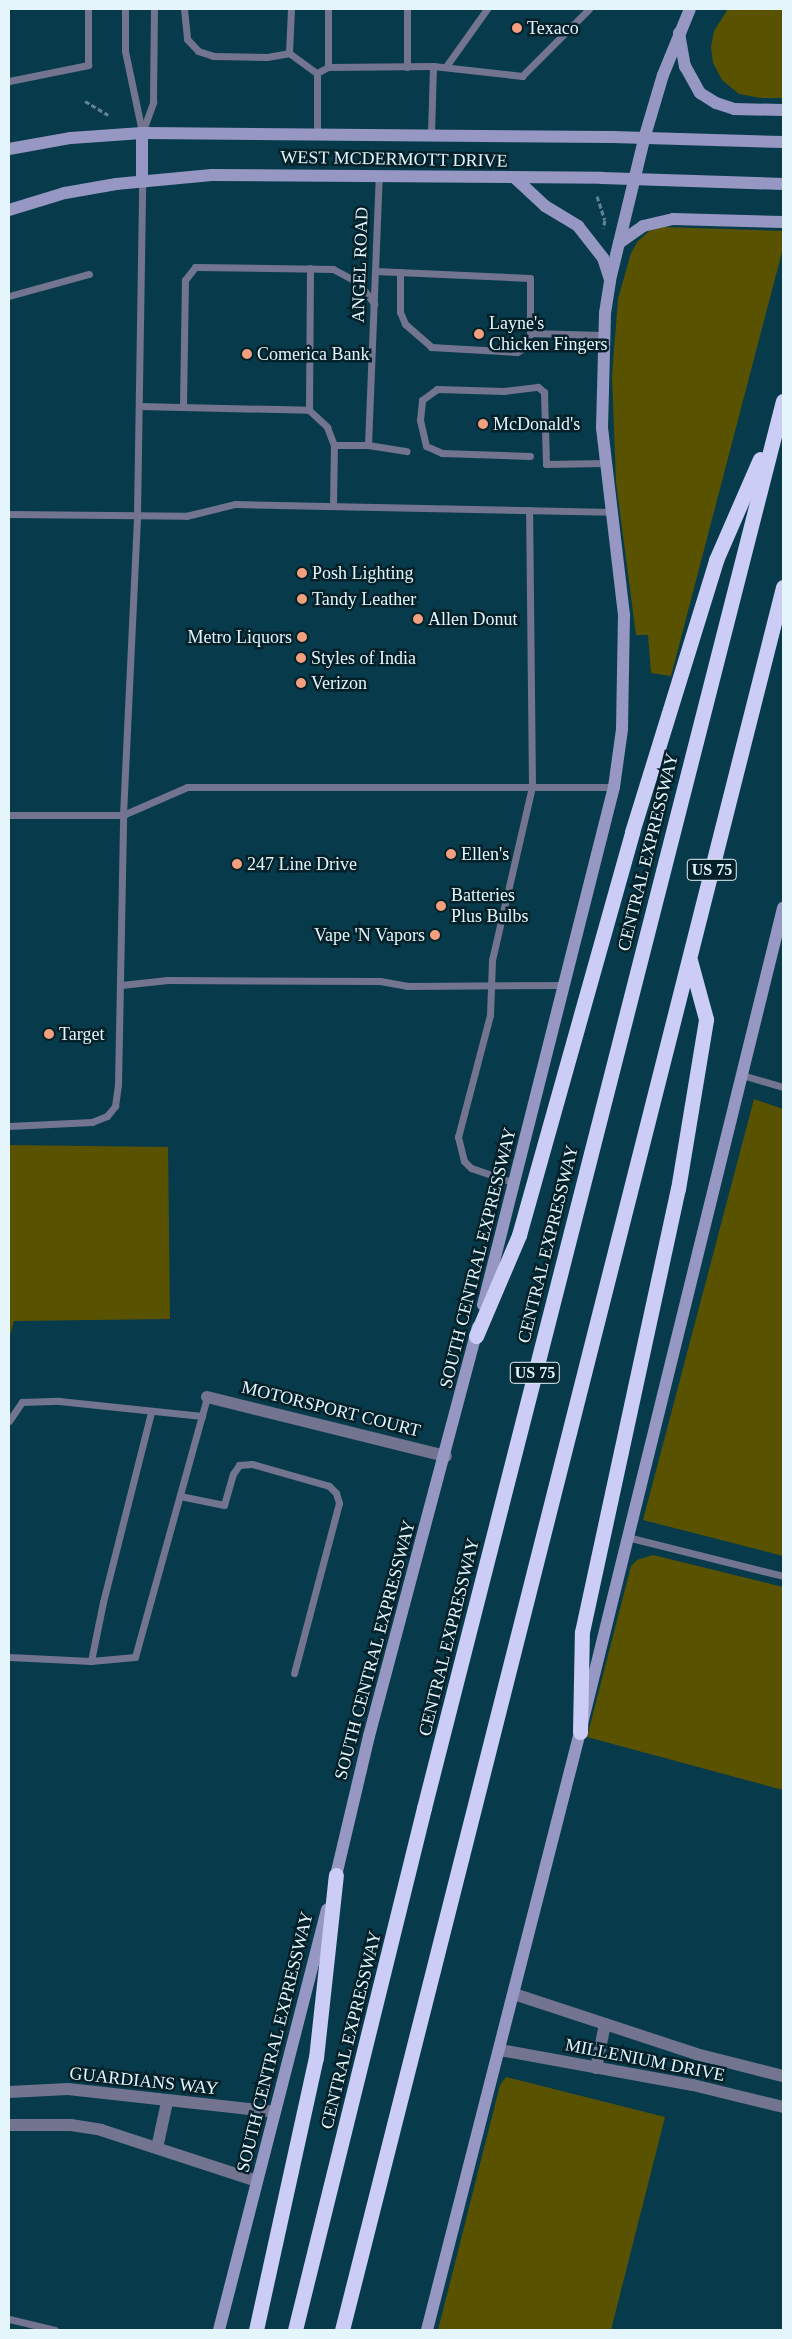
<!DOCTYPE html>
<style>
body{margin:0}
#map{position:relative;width:792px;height:2339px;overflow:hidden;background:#073b4b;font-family:"Times New Roman",serif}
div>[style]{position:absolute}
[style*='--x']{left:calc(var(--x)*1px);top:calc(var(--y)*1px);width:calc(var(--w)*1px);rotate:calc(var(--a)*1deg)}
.green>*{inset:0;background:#595200}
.path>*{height:3px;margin-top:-1.5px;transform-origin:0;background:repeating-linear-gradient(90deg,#5e8490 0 5px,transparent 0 7.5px)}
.service>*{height:7px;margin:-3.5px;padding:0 3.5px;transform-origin:3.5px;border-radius:3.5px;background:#737490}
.minor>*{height:12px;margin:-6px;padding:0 6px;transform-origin:6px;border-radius:6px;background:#737490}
.tertiary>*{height:12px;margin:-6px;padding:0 6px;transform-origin:6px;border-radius:6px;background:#737490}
.secondary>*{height:12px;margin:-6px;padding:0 6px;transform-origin:6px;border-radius:6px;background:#9697c3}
.motorway>*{height:15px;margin:-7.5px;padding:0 7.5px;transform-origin:7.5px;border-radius:7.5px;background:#cccdf7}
.dots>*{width:14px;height:14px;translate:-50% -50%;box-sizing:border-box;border:2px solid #04212a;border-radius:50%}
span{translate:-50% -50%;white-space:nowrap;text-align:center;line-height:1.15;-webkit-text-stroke:5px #04212a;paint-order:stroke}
.shield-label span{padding:1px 4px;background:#04212a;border:1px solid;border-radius:4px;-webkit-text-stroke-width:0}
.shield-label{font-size:16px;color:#e5f5fc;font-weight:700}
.poi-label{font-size:18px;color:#e5f5fc}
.left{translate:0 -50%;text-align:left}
.right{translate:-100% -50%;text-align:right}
.street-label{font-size:18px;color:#e5f5fc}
.frame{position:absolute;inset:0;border:10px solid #e5f5fc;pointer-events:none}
</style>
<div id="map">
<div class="green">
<div style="clip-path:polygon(728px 9px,783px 9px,783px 98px,761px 98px,739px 94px,722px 80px,713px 63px,711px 47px,714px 31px)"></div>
<div style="clip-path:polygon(662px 227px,783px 231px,783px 248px,671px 676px,651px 673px,648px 635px,636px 635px,616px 482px,612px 376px,618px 299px,631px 253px,638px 241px,649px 231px)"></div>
<div style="clip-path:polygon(754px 1099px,783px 1109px,783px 1556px,643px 1520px)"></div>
<div style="clip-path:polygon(9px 1145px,168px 1147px,170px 1319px,14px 1321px,9px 1339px)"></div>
<div style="clip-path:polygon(653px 1555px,783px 1587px,783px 1790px,587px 1737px,631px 1566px,637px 1560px)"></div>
<div style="clip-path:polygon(506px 2077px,665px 2117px,611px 2330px,438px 2330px,500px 2085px)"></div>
</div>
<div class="path">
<div style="--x:85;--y:101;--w:27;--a:31"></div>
<div style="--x:597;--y:196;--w:25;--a:72"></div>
<div style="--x:605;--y:220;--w:8;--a:104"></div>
</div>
<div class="service">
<div style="--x:125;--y:9;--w:42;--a:90"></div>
<div style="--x:125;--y:51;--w:83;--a:78.1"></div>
<div style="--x:184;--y:9;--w:30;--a:84"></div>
<div style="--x:187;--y:39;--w:16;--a:47"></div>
<div style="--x:198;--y:51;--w:16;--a:18"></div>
<div style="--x:213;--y:56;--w:54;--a:1.1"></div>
<div style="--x:267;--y:57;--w:22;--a:-10"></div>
<div style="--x:291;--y:9;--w:44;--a:92.6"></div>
<div style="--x:289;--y:53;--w:34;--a:36"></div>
<div style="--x:317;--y:73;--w:61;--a:90"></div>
<div style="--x:407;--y:9;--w:58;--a:90"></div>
<div style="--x:447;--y:65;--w:69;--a:-54.5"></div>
<div style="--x:433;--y:66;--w:90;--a:6.4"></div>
<div style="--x:522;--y:76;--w:95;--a:-45"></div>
<div style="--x:328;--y:67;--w:58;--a:-90"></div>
<div style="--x:317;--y:73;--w:13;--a:-29"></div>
<div style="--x:328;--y:67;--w:105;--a:-0.5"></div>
<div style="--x:433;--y:66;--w:69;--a:91.7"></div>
<div style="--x:9;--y:81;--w:81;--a:-11.4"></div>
<div style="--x:88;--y:65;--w:56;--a:-90"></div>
<div style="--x:142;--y:133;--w:33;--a:-70"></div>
<div style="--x:153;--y:102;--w:93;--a:-89.4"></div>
<div style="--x:375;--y:271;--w:155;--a:2.6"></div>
<div style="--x:530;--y:278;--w:55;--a:90"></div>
<div style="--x:530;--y:333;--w:73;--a:1.6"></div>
<div style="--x:400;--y:272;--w:40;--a:90"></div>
<div style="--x:400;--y:312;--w:13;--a:67"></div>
<div style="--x:405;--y:324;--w:35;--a:41"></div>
<div style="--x:431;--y:347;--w:86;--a:3.3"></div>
<div style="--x:517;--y:352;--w:12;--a:-31"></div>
<div style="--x:527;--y:346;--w:13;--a:-77"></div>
<div style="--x:9;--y:296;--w:83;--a:-15.4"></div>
<div style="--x:139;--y:406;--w:170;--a:1.3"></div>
<div style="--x:309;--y:410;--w:25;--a:43"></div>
<div style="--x:327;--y:427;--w:19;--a:69"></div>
<div style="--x:334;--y:445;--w:34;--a:0"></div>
<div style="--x:368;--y:445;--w:39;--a:9"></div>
<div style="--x:183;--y:406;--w:126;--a:-89.1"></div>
<div style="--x:185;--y:280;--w:16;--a:-52"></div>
<div style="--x:195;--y:267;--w:138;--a:0.8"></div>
<div style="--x:333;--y:269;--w:30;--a:28"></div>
<div style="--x:359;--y:283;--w:26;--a:54"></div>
<div style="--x:309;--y:410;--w:142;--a:-89.6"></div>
<div style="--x:368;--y:445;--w:269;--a:-87.7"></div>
<div style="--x:530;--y:456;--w:88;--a:-178"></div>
<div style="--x:442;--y:453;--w:17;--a:-156"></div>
<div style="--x:426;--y:446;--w:27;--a:-103"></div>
<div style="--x:420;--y:420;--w:20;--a:-84"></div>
<div style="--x:422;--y:400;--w:19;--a:-36"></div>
<div style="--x:437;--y:389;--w:67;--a:1.7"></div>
<div style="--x:504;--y:391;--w:34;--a:-7"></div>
<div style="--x:538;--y:387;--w:8;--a:40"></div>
<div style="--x:544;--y:392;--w:72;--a:88.4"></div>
<div style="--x:546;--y:464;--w:58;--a:-1"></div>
<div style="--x:333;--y:506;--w:61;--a:-89.1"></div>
<div style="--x:9;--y:514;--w:177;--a:0.6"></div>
<div style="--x:186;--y:516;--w:50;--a:-13.8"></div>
<div style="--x:235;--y:504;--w:376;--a:1.2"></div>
<div style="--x:9;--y:815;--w:114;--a:0"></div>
<div style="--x:123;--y:815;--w:70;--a:-23.6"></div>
<div style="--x:187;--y:787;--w:427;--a:0"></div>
<div style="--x:121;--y:985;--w:47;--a:-6.1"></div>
<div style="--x:168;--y:980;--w:212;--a:0.3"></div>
<div style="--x:380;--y:981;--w:27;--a:10"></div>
<div style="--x:407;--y:986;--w:158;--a:-0.4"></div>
<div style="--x:742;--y:1075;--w:43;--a:16.3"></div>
<div style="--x:9;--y:1126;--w:83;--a:-2.8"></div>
<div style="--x:92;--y:1122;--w:16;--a:-22"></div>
<div style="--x:107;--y:1116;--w:13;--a:-51"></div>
<div style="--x:115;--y:1106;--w:21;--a:-82"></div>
<div style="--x:118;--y:1085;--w:270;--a:-88.9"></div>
<div style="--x:123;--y:815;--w:300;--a:-87.3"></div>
<div style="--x:137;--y:515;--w:335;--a:-89.1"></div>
<div style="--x:515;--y:1183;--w:46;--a:-161.2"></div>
<div style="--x:471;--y:1168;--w:10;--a:-135"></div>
<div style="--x:464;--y:1161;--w:25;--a:-104"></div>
<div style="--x:458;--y:1137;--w:126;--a:-75.3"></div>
<div style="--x:490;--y:1015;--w:55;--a:-87.9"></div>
<div style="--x:492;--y:960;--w:178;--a:-77"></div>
<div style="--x:532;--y:787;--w:277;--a:-90.6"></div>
<div style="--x:9;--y:1421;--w:23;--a:-56"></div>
<div style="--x:22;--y:1402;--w:37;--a:-2"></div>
<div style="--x:59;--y:1401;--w:144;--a:6"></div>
<div style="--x:180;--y:1496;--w:45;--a:11.6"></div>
<div style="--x:224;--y:1505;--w:32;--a:-74"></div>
<div style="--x:233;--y:1474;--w:11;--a:-56"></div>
<div style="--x:239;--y:1465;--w:13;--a:-4"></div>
<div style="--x:252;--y:1464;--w:80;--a:15.9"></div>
<div style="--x:329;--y:1486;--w:10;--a:45"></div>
<div style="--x:336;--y:1493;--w:10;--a:73"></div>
<div style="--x:339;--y:1503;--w:176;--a:104.8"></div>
<div style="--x:627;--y:1537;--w:161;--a:14"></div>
<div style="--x:9;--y:1657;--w:82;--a:2.8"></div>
<div style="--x:91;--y:1661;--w:44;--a:-5.2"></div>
<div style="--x:135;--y:1657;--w:270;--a:-74.5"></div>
<div style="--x:91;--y:1661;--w:60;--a:-78.5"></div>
<div style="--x:103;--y:1602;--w:196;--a:-75.8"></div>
<div style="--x:9;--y:2319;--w:47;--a:13.4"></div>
</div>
<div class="minor">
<div style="--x:207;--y:1397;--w:246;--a:13.9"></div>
</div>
<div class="tertiary">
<div style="--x:514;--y:1994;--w:192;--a:18.2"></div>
<div style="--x:696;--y:2054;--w:90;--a:14.2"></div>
<div style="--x:500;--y:2050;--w:196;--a:10.3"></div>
<div style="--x:693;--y:2085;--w:93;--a:13.7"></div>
<div style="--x:596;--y:2068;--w:45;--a:-78.4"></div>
<div style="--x:9;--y:2092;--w:59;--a:-2.9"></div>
<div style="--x:68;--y:2089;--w:208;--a:6.3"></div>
<div style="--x:9;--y:2125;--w:62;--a:0"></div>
<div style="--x:71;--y:2125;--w:30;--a:9"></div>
<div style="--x:101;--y:2130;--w:164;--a:18.1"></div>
<div style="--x:157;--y:2148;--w:47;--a:-77.7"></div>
</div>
<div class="secondary">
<div style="--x:679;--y:33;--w:34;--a:80"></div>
<div style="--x:685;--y:66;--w:31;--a:61"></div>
<div style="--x:700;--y:93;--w:19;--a:32"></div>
<div style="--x:716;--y:103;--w:19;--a:18"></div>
<div style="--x:734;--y:109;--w:49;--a:1.2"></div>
<div style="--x:142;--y:133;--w:47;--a:90"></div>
<div style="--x:9;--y:149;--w:63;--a:-10.1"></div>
<div style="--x:71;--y:138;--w:71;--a:-4"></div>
<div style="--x:142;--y:133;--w:471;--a:0.5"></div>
<div style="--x:613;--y:137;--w:170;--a:1.7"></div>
<div style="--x:515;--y:178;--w:41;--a:43"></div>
<div style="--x:545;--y:206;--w:39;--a:31"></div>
<div style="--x:578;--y:226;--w:41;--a:52"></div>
<div style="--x:603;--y:258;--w:23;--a:72"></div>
<div style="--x:9;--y:210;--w:59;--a:-16.9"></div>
<div style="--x:65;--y:193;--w:52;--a:-10"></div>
<div style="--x:116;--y:184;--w:96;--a:-5.4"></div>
<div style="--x:212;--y:175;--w:390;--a:0.4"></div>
<div style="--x:602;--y:178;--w:181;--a:1.9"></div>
<div style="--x:619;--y:243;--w:29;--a:-35"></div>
<div style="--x:643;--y:226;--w:31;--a:-13"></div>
<div style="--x:673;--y:219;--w:110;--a:1.6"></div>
<div style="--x:483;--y:1305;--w:534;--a:-75.81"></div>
<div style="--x:614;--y:787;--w:59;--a:-82.1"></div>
<div style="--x:622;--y:729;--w:114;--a:-89"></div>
<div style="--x:624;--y:615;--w:188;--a:-96.7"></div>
<div style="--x:602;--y:428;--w:115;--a:-88.5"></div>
<div style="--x:605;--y:313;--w:33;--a:-81"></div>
<div style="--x:610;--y:280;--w:145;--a:-76.4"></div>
<div style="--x:644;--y:139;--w:67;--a:-73.5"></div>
<div style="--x:663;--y:75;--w:71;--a:-67.8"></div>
<div style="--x:334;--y:1884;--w:152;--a:-76.7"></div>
<div style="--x:369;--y:1736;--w:423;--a:-75.1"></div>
<div style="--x:219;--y:2330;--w:434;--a:-75.6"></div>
<div style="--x:427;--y:2330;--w:617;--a:-75.65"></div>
<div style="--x:580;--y:1732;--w:849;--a:-76.16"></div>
</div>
<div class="motorway">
<div style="--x:476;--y:1336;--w:110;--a:-66.9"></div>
<div style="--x:519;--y:1235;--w:419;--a:-74.3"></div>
<div style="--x:632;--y:832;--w:285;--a:-72.8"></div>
<div style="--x:716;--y:560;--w:110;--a:-66.5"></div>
<div style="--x:580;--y:1732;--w:100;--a:-88.9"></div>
<div style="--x:582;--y:1632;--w:453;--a:-77.8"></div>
<div style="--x:678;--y:1189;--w:172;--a:-80.6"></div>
<div style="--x:706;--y:1019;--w:61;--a:-105.2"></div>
<div style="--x:256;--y:2330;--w:279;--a:-77.6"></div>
<div style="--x:316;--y:2058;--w:184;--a:-83.8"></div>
<div style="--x:295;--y:2330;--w:538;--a:-76.12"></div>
<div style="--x:424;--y:1808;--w:1452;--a:-75.69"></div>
<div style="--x:342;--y:2330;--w:1798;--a:-75.8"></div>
</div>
<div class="dots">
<div style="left:517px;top:28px;background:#f2a07e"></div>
<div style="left:479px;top:334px;background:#f2a07e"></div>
<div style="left:247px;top:354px;background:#f2a07e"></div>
<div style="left:483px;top:424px;background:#f2a07e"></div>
<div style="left:302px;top:573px;background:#f2a07e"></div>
<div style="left:302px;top:599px;background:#f2a07e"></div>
<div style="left:418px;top:619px;background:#f2a07e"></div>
<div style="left:302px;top:637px;background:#f2a07e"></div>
<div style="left:301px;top:658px;background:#f2a07e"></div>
<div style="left:301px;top:683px;background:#f2a07e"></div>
<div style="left:451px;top:854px;background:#f2a07e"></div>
<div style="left:237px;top:864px;background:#f2a07e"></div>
<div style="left:441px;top:906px;background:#f2a07e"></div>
<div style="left:435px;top:935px;background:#f2a07e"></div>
<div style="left:49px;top:1034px;background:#f2a07e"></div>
</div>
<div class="shield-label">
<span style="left:712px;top:870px">US 75</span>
<span style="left:535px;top:1373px">US 75</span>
</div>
<div class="poi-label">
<span class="left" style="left:527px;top:28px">Texaco</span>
<span class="left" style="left:489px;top:334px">Layne's<br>Chicken Fingers</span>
<span class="left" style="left:257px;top:354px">Comerica Bank</span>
<span class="left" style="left:493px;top:424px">McDonald's</span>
<span class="left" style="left:312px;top:573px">Posh Lighting</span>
<span class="left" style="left:312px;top:599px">Tandy Leather</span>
<span class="left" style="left:428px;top:619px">Allen Donut</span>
<span class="right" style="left:292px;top:637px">Metro Liquors</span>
<span class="left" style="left:311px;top:658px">Styles of India</span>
<span class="left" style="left:311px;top:683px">Verizon</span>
<span class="left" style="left:461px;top:854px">Ellen's</span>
<span class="left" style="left:247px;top:864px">247 Line Drive</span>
<span class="left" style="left:451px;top:906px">Batteries<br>Plus Bulbs</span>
<span class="right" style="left:425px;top:935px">Vape 'N Vapors</span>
<span class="left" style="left:59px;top:1034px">Target</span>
</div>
<div class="street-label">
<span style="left:394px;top:159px;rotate:1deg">WEST MCDERMOTT DRIVE</span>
<span style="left:360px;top:265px;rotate:-88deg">ANGEL ROAD</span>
<span style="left:648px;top:852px;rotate:-76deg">CENTRAL EXPRESSWAY</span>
<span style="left:548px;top:1244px;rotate:-76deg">CENTRAL EXPRESSWAY</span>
<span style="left:478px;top:1258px;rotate:-76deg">SOUTH CENTRAL EXPRESSWAY</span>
<span style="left:331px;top:1409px;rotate:14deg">MOTORSPORT COURT</span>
<span style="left:449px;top:1637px;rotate:-76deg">CENTRAL EXPRESSWAY</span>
<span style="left:375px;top:1650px;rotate:-75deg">SOUTH CENTRAL EXPRESSWAY</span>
<span style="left:351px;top:2030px;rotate:-76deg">CENTRAL EXPRESSWAY</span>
<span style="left:275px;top:2042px;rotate:-76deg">SOUTH CENTRAL EXPRESSWAY</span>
<span style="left:645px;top:2060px;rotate:11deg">MILLENIUM DRIVE</span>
<span style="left:144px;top:2081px;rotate:6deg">GUARDIANS WAY</span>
</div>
<div class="frame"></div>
</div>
